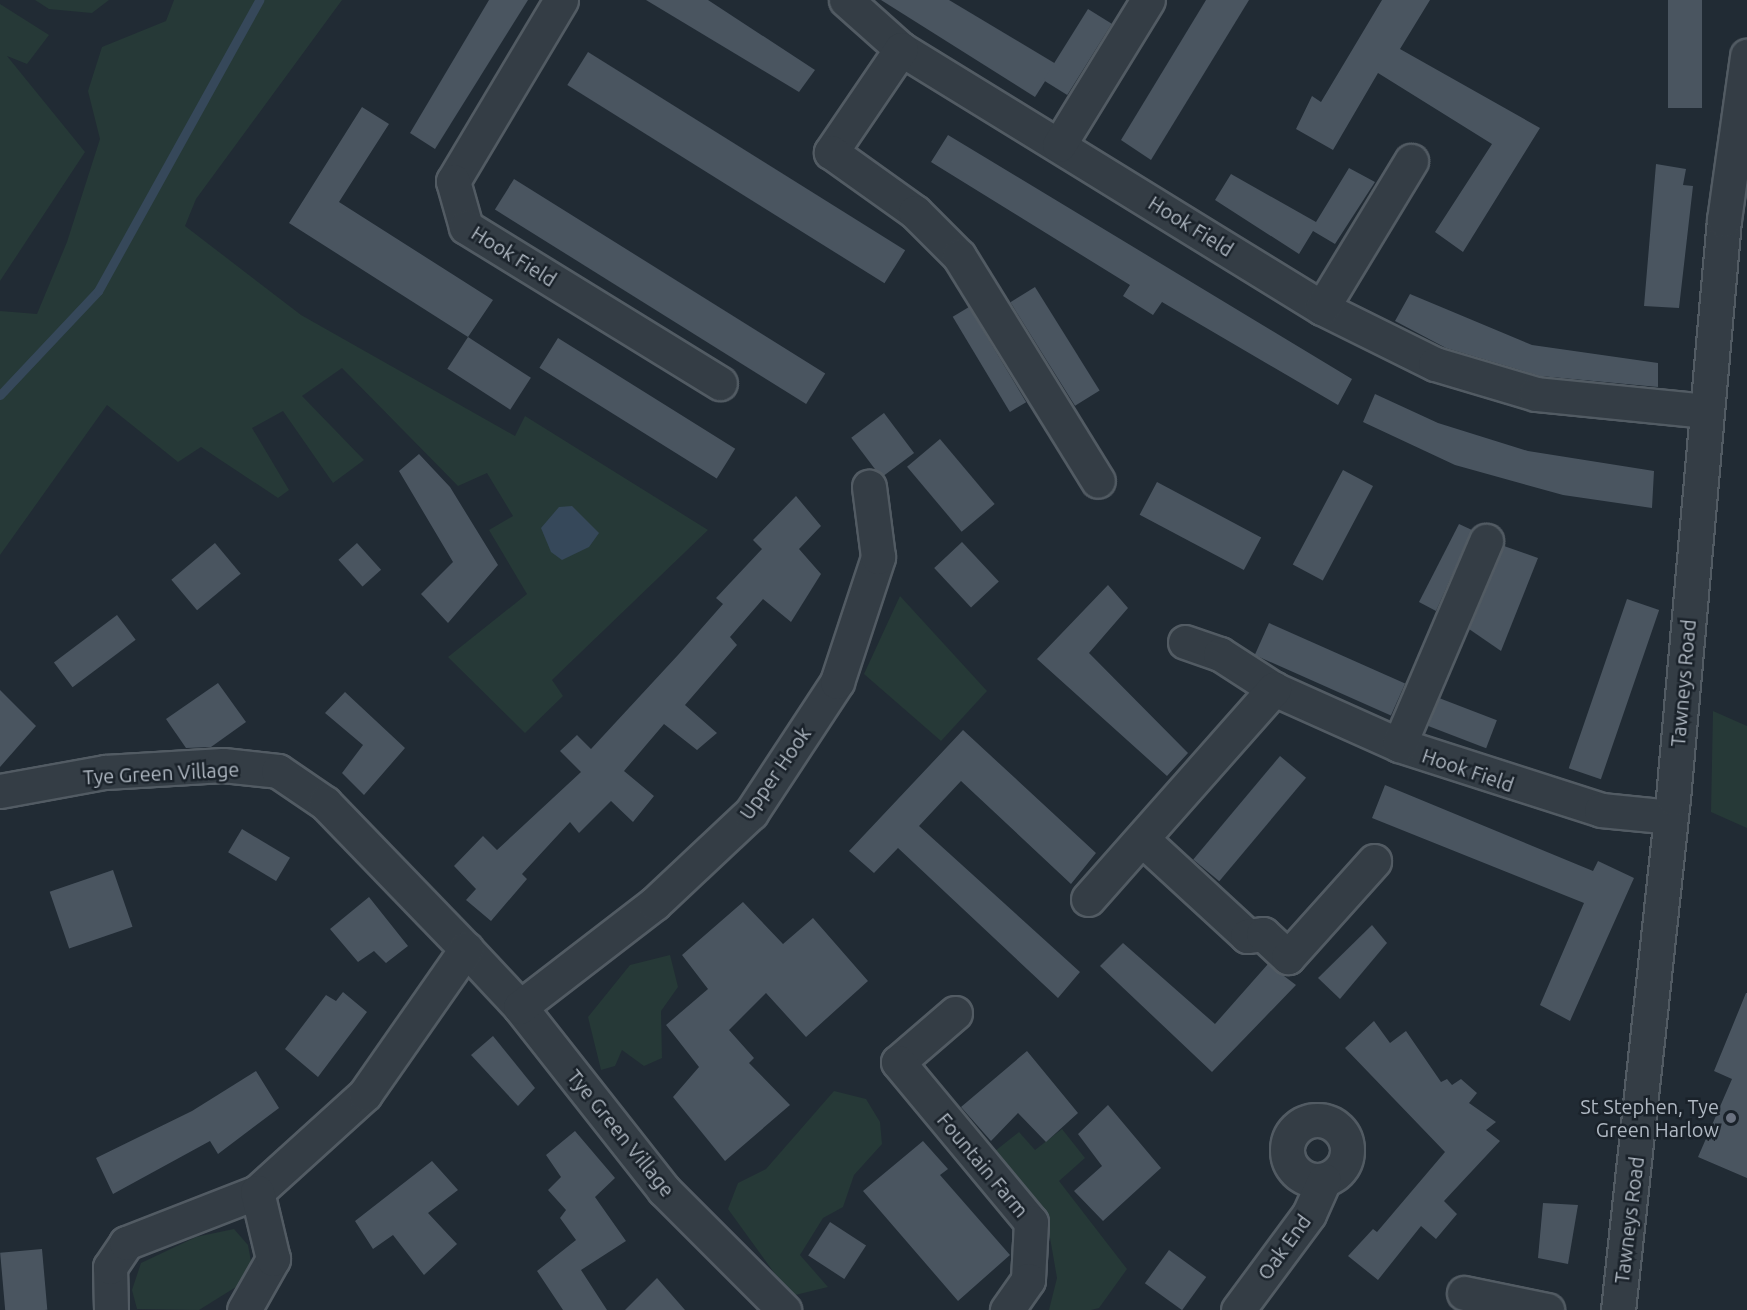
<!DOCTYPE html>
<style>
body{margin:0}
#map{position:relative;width:1747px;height:1310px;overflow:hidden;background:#212b34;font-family:Ubuntu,sans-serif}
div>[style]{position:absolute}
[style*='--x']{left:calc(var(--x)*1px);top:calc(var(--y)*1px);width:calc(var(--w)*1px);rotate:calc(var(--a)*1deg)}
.green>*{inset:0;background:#263937}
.water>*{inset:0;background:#36485a}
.stream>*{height:9px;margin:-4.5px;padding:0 4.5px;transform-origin:4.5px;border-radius:4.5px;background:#36485a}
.building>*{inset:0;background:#4a5560;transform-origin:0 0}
.roads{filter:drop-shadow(2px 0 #525b63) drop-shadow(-2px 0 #525b63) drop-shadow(0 2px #525b63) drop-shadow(0 -2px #525b63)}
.minor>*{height:33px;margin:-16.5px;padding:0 16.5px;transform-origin:16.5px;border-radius:16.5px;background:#343d45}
.minor>.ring{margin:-16.5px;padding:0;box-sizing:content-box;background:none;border:33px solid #343d45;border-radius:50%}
.dots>*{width:16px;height:16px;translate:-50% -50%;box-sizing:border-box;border:3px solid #1a222a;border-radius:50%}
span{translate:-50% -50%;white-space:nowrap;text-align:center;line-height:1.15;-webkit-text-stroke:5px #1a222a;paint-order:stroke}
.street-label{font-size:20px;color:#afb8c2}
.poi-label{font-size:20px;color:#afb8c2}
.right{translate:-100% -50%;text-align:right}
</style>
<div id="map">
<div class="green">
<div style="clip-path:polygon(35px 0,109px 0,92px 13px,49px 9px)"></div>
<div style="clip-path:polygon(174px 0,342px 0,196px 199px,185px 226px,301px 315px,515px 436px,525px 416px,708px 530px,552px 680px,563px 696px,525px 733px,448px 657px,527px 594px,489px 530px,513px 516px,487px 473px,458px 486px,342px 368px,302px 396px,364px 460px,333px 483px,283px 411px,252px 428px,289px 490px,278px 498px,201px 447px,178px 462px,107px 405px,0 555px,0 311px,37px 314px,67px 242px,100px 139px,88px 91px,102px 47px,166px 21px)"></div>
<div style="clip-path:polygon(0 4px,49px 35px,27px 64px,7px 56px,85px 152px,0 281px)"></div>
<div style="clip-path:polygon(900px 596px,987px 691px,941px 741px,864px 674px)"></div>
<div style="clip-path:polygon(1713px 711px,1747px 726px,1747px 828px,1711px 812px)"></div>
<div style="clip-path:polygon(670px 955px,678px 987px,661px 1011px,662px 1058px,644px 1066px,622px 1050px,615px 1066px,601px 1070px,588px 1017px,630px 965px)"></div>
<div style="clip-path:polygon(834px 1091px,866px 1099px,880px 1122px,882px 1144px,854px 1175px,843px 1207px,823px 1218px,800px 1255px,828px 1287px,791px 1296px,728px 1209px,738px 1183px,766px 1169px)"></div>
<div style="clip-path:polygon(1062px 1129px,1085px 1158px,1059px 1181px,1127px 1269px,1099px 1308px,1091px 1310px,1049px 1310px,1057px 1278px,1048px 1226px,990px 1155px,1019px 1132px,1035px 1150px)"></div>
<div style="clip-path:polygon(234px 1229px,248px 1245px,252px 1267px,244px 1282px,199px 1310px,137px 1309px,132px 1290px,141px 1263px,196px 1237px)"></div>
</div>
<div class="water">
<div style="clip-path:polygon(572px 506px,599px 533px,589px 547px,562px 560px,551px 552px,541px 528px,559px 507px)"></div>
</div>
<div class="stream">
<div style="--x:0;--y:395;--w:143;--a:-46.7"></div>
<div style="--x:98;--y:291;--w:333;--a:-61"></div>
</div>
<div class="building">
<div style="clip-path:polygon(489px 0,528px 0,435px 149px,410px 133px)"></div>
<div style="clip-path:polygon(646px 0,708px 0,815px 70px,799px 92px)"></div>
<div style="clip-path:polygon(881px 0,949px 0,1056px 64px,1035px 97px)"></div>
<div style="clip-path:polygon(1206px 0,1249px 0,1151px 160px,1121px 140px)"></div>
<div style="clip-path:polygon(1382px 0,1430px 0,1400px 49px,1540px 128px,1463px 252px,1435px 232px,1492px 144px,1378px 73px,1333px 150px,1296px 129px,1312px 96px,1321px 102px)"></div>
<div style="left:1668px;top:0;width:34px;height:108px"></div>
<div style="left:1088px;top:9px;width:28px;height:84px;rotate:32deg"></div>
<div style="left:588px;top:52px;width:374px;height:39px;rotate:32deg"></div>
<div style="clip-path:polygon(362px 107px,389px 124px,339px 202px,493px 300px,468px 337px,289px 223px)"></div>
<div style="clip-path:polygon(948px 135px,1352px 379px,1338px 405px,1162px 302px,1153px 315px,1123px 296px,1130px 285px,931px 162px)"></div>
<div style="clip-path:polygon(1656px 164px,1686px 169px,1683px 185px,1693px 186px,1679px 308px,1644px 306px)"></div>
<div style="clip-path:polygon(1349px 168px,1375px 182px,1335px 244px,1313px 231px,1299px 254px,1215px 200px,1231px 174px,1316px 222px)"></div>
<div style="left:514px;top:179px;width:367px;height:36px;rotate:32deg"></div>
<div style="left:1035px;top:287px;width:122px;height:29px;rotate:58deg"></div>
<div style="clip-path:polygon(1410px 294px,1532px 345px,1658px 363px,1658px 387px,1540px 376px,1446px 348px,1395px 321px)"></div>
<div style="left:969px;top:307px;width:111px;height:19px;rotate:59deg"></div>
<div style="left:468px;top:337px;width:75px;height:38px;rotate:33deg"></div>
<div style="left:558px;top:338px;width:209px;height:35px;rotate:32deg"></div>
<div style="clip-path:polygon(1375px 394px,1438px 423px,1528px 451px,1654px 471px,1652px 508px,1563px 495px,1455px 465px,1363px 422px)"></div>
<div style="left:884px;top:413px;width:50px;height:41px;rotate:53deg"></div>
<div style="left:940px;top:439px;width:85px;height:43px;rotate:50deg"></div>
<div style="clip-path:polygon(419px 454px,450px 487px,498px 565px,448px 623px,421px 594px,453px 562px,399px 471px)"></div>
<div style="left:1343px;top:470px;width:34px;height:107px;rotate:28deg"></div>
<div style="left:1157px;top:482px;width:118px;height:37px;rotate:28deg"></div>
<div style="clip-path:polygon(796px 496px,821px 526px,799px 549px,821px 574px,791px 622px,763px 599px,730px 637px,737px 645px,685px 705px,717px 733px,697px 750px,664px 724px,624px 771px,654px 796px,633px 822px,611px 801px,579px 833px,570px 822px,522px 874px,527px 879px,491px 921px,466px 900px,476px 889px,454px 866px,483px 836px,497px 850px,581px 772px,560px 751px,577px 735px,591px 749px,678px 655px,723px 604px,716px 598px,762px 549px,753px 540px)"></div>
<div style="clip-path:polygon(1459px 524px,1472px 530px,1436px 611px,1419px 602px)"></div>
<div style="left:962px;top:542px;width:54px;height:38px;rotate:47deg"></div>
<div style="left:215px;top:543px;width:40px;height:57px;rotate:50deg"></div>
<div style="left:357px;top:543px;width:36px;height:25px;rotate:48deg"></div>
<div style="clip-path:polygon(1504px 546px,1538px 558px,1501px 651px,1469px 629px)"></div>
<div style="clip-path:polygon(1108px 585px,1128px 608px,1089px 653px,1188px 753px,1167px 776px,1037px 659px)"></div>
<div style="left:1627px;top:599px;width:34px;height:179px;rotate:19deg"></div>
<div style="left:117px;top:615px;width:31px;height:79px;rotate:53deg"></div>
<div style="left:1269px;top:623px;width:149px;height:35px;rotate:24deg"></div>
<div style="clip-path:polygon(218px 683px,246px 722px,211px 747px,186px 748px,166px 719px)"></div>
<div style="clip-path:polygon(0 690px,36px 726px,0 767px)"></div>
<div style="clip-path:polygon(345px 692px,405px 748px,364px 795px,342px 773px,363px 745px,325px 713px)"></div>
<div style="left:1439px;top:698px;width:62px;height:30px;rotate:21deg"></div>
<div style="clip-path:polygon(963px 730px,1096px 853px,1071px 884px,961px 781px,919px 826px,1080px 972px,1058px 998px,898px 848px,874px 873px,849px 851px)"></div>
<div style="left:1280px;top:756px;width:34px;height:135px;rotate:40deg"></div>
<div style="clip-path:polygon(1385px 785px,1593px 871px,1598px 861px,1634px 878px,1570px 1021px,1540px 1005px,1584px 903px,1372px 818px)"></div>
<div style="left:242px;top:829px;width:56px;height:27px;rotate:31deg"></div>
<div style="left:113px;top:870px;width:60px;height:67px;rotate:71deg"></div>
<div style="clip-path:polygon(369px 897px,408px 946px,386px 963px,374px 951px,358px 962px,330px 929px)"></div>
<div style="clip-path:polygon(743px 902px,783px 944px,813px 918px,868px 981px,806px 1037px,766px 993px,729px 1030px,754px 1058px,749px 1063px,790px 1105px,725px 1161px,673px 1097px,699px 1067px,666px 1025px,708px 989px,682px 955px)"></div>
<div style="clip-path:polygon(1372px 925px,1387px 943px,1340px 999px,1318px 978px)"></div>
<div style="clip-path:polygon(1123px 943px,1215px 1024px,1268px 964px,1296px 985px,1212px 1072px,1100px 966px)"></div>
<div style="clip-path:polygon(343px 992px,367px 1012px,318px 1077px,285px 1049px,326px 995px,336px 1001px)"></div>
<div style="clip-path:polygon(1746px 993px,1747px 993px,1747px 1178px,1698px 1157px,1732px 1079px,1714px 1071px)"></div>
<div style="clip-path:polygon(1374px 1021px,1390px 1043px,1406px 1031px,1441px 1082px,1447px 1079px,1452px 1085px,1461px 1079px,1477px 1093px,1469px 1103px,1496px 1122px,1486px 1130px,1500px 1141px,1444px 1201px,1457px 1214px,1436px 1239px,1421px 1226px,1378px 1280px,1348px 1256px,1373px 1229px,1377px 1232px,1445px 1152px,1345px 1048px)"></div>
<div style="clip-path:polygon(493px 1036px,535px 1088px,518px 1106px,471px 1055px)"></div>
<div style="clip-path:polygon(1027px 1051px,1078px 1113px,1046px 1142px,1018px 1113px,991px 1141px,961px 1107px)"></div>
<div style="clip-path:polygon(256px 1071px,279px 1108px,218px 1154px,210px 1141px,113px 1194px,96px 1158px,192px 1111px)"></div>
<div style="clip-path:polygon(1108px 1105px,1161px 1168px,1103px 1221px,1074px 1191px,1102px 1166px,1078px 1134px)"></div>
<div style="clip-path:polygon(575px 1131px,615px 1178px,595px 1197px,626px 1241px,581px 1270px,607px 1310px,563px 1310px,537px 1271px,576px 1240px,560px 1218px,566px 1210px,548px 1190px,561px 1177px,546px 1155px)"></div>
<div style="clip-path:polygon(923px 1141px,948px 1169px,940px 1175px,1010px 1255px,958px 1301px,863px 1191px)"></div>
<div style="clip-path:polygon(432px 1161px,458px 1190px,428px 1213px,457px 1244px,424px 1275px,393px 1235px,373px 1249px,355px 1221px)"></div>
<div style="clip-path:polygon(1543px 1203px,1578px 1205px,1568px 1264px,1538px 1258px)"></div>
<div style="left:830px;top:1222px;width:43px;height:40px;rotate:33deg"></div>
<div style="left:42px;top:1249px;width:61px;height:42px;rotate:85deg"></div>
<div style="left:1169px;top:1250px;width:46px;height:41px;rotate:36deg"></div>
<div style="clip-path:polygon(657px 1278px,685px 1310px,625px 1310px)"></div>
</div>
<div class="roads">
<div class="minor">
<div style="--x:561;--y:0;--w:211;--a:120.8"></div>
<div style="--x:453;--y:181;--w:48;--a:74.2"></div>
<div style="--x:466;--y:227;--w:298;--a:31.6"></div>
<div style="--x:846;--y:0;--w:74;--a:41.7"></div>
<div style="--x:901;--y:49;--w:494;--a:31.6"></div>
<div style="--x:1322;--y:308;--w:126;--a:26.4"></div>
<div style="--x:1435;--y:364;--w:105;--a:16.5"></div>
<div style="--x:1536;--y:394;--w:170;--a:5.7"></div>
<div style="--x:901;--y:49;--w:125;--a:124.2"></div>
<div style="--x:831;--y:152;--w:103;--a:35.5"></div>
<div style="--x:915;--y:212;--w:62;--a:45"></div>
<div style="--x:959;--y:256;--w:264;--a:58.3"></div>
<div style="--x:1059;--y:145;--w:170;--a:-58.5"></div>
<div style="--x:1322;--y:308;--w:172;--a:-58.8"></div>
<div style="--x:1185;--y:642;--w:37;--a:19"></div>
<div style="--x:1220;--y:654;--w:64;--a:32.9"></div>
<div style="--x:1274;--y:689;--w:137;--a:24.1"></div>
<div style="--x:1399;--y:745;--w:212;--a:17.8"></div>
<div style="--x:1601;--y:810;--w:70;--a:5.7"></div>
<div style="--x:1399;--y:745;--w:222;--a:-66.9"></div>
<div style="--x:0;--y:791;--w:107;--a:-10.3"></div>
<div style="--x:105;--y:772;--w:118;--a:-3.4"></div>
<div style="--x:223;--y:765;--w:55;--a:6.2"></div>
<div style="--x:278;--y:771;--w:57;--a:34.2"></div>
<div style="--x:325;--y:803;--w:203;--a:46"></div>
<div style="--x:466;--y:949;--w:79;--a:47"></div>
<div style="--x:520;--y:1007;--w:233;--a:51.8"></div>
<div style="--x:664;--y:1190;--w:170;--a:45"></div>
<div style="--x:1142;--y:839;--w:143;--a:42.7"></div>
<div style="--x:1247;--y:936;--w:16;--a:-7"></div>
<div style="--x:1263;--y:934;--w:34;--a:43"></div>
<div style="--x:1288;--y:957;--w:129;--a:-48.1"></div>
<div style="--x:1088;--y:899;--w:281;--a:-48.5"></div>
<div style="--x:520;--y:1007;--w:170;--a:-37.6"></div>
<div style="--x:655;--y:903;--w:132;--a:-43.2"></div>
<div style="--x:751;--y:813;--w:157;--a:-56.7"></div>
<div style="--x:837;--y:682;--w:132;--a:-71.8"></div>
<div style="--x:878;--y:557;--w:71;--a:-97.3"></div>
<div style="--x:955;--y:1013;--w:75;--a:139.3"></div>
<div style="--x:898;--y:1062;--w:208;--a:50.3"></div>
<div style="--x:1031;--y:1222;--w:58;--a:93"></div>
<div style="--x:1028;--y:1280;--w:37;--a:125"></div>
<div class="ring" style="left:1287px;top:1120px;width:27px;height:27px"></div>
<div style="--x:1464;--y:1293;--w:85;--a:11.6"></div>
<div style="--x:111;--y:1310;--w:43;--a:-91.3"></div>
<div style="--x:110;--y:1267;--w:29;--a:-56"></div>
<div style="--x:126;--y:1243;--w:141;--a:-21.3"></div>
<div style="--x:257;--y:1192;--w:146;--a:-42.2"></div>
<div style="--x:365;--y:1094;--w:177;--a:-55.1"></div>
<div style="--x:244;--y:1310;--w:59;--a:-60.4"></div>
<div style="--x:273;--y:1259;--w:69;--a:-103.4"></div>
<div style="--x:1238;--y:1310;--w:119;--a:-53.5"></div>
<div style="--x:1309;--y:1214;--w:37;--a:-66"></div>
<div style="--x:1618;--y:1310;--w:515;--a:-83.87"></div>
<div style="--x:1673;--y:798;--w:580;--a:-84.96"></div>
<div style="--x:1724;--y:220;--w:166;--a:-82"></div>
</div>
</div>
<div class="dots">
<div style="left:1731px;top:1118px;background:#6b7280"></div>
</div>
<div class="street-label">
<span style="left:1191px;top:226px;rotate:32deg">Hook Field</span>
<span style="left:514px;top:256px;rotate:32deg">Hook Field</span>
<span style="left:1683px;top:683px;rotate:-85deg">Tawneys Road</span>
<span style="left:1468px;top:770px;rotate:19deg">Hook Field</span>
<span style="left:161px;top:773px;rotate:-3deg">Tye Green Village</span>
<span style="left:775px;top:773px;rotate:-55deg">Upper Hook</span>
<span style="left:621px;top:1133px;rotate:51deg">Tye Green Village</span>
<span style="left:983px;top:1165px;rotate:50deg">Fountain Farm</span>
<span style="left:1629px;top:1220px;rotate:-83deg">Tawneys Road</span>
<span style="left:1284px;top:1247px;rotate:-54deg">Oak End</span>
</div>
<div class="poi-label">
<span class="right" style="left:1719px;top:1118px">St Stephen, Tye<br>Green Harlow</span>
</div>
</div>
